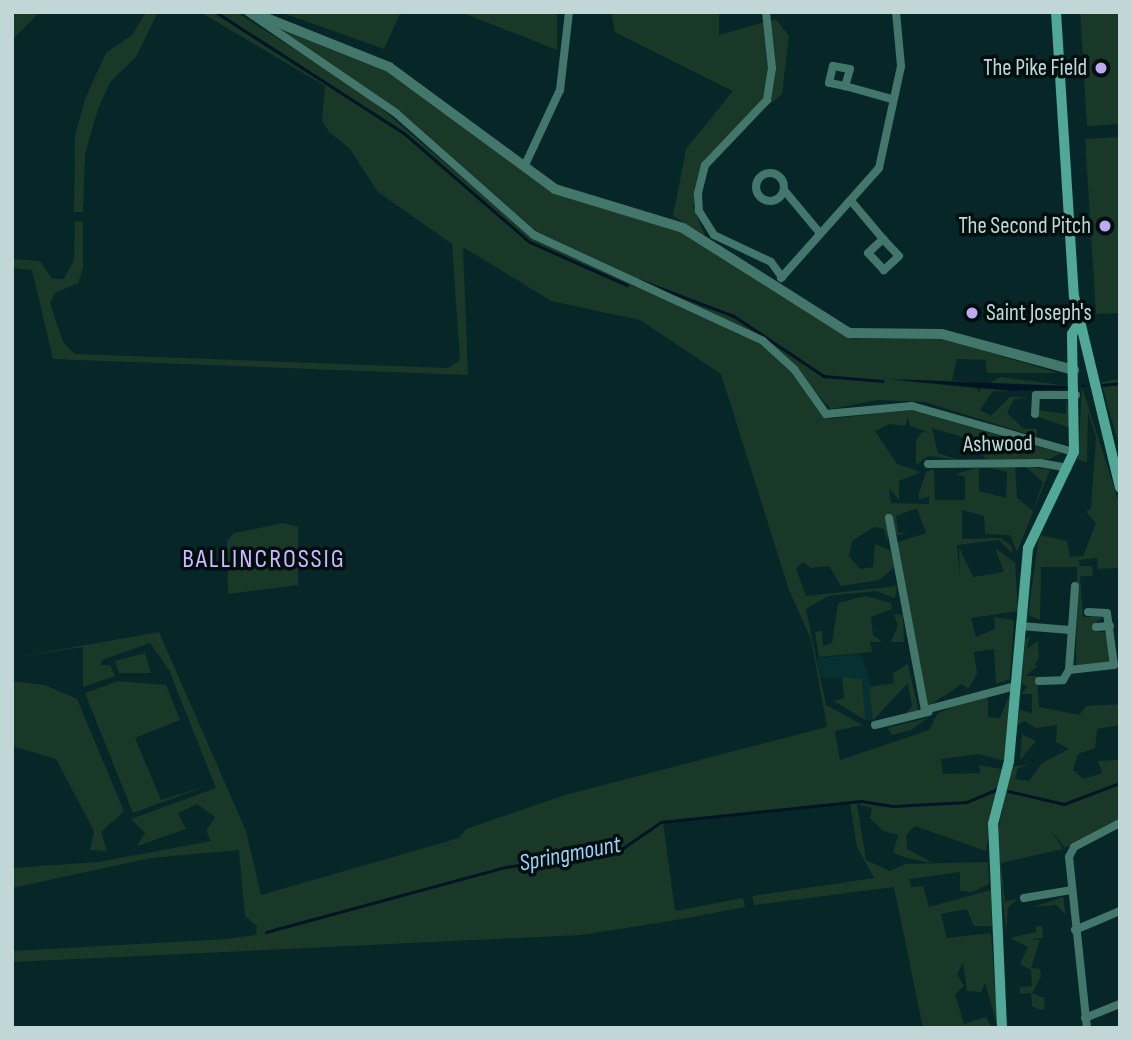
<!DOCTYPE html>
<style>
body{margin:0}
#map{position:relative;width:1132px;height:1040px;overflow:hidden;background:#072627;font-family:"Sofia Sans Condensed",sans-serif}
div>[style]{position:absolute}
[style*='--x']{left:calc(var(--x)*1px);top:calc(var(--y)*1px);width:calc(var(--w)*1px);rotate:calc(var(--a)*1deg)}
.built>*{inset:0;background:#063031}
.green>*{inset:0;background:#1a3828}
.water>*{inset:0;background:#001524}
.stream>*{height:2.5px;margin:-1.25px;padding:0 1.25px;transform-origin:1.25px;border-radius:1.25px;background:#001524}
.minor>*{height:8px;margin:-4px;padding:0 4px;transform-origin:4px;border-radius:4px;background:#43776b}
.minor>.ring{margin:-4px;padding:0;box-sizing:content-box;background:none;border:8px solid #43776b;border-radius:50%}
.tertiary>*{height:10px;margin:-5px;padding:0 5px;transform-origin:5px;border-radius:5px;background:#43776b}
.secondary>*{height:10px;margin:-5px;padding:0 5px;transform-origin:5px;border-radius:5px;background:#51a896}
.dots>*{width:19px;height:19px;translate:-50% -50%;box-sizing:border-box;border:4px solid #010e0e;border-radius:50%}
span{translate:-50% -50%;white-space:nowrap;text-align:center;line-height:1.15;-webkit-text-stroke:7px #010e0e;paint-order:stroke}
.poi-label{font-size:23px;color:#c1d6d7}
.right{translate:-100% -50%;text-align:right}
.left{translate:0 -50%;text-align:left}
.street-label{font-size:23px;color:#c1d6d7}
.water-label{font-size:24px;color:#98d1f8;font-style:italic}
.quarter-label{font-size:26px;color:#cdb7fe;letter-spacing:2px}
.frame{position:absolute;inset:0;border:14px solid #c1d6d7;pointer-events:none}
</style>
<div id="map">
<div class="built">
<div style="clip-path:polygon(861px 654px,881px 714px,873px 720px,865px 720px,854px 679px,821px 678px,817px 658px)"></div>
</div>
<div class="green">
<div style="clip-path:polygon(12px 12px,40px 12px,12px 40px)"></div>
<div style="clip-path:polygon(146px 12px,158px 12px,136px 57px,111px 81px,98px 109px,85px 154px,83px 212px,74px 212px,75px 136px,85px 99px,106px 53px,132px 35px)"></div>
<div style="clip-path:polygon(200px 12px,236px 12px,362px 92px,532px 237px,750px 337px,784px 363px,828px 419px,911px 410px,1061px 453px,1050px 459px,986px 459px,962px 437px,932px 428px,938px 453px,959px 460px,928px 456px,916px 465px,916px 440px,922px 432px,931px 433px,910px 426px,908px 417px,905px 426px,889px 424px,875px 431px,897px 464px,921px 472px,899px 481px,899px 500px,889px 488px,891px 503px,929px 504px,929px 496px,919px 500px,919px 493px,926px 472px,934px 469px,935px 500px,965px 500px,965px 477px,956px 474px,979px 467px,979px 491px,1006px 498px,1007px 472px,985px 467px,1015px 467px,1017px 498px,1033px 511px,1043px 482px,1025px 466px,1050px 470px,1017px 552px,1010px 535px,985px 534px,984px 516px,962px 510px,962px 539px,1001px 538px,1011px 545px,1013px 554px,999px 540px,957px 545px,960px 577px,959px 547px,973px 577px,1004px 572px,995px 548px,1015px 563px,1018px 611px,971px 618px,976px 637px,995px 629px,994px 617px,1014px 620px,1010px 679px,996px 684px,994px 649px,974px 652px,977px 674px,968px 689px,962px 684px,927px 707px,895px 543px,926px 533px,917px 508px,896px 516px,898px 532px,907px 534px,895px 535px,891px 513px,887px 542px,884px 529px,874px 527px,852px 541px,849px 556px,860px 569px,873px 567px,875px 544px,890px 550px,894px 567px,880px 580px,841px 586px,829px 566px,811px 568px,803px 562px,796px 569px,806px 596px,897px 586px,895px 598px,876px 591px,828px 596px,806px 609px,826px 705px,863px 725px,835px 731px,840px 760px,929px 730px,938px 713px,988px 693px,988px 717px,1000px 718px,1011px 691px,1005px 761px,979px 754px,941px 759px,943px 774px,980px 773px,979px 765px,1002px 769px,986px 851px,915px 826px,906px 835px,907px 849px,933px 863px,907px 858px,893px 853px,898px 835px,883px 831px,870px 818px,872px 808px,857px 804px,866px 860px,890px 871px,905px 864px,988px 862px,989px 884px,973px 892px,960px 891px,960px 872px,909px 879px,911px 887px,923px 886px,929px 907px,991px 890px,992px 926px,974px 926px,967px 909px,941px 914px,947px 938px,991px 933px,998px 1028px,985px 983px,981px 992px,967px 991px,963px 963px,957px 974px,964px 986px,955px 994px,964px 1024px,986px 1017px,992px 1028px,923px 1028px,894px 887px,754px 905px,752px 896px,874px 878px,857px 847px,850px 804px,663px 822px,675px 911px,743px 898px,745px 907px,676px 920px,581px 935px,12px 962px,12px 951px,226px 939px,256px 935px,257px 926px,245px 916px,239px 850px,151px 858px,12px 888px,12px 868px,99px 862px,211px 841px,206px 831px,215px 817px,197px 804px,178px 813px,186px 829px,137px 846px,145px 833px,131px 819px,216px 788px,169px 670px,150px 643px,102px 660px,100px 665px,110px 665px,115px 676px,83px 687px,83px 647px,12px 658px,159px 632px,246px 831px,261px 895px,459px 838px,466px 829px,565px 795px,827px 727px,811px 639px,789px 590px,721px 374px,640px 320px,551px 301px,463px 247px,468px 375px,53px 359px,32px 270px,12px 268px,12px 259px,40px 261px,52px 279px,64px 279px,74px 260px,75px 221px,83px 222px,83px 268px,78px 283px,55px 293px,50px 303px,63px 342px,75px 354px,448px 368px,460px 360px,452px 244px,378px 192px,350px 149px,329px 132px,322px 120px,325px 86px)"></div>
<div style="clip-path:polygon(280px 12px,401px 12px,384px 49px)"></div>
<div style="clip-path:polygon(461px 12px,557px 12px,557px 50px)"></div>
<div style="clip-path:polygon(611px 12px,719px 12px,719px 35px,776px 19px,789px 36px,782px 94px,707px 157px,693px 206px,705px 236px,673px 216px,686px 149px,733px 91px,615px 32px)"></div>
<div style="clip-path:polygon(1080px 12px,1120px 12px,1120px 124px,1087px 126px)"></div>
<div style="clip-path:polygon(260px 22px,373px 62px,570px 198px,693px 236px,854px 339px,942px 338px,1058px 373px,987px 373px,986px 360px,957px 359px,952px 380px,988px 384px,1000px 377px,1069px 386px,1011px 388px,884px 379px,977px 388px,979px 393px,981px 388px,1028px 391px,993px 391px,980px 410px,991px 416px,1010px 397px,1028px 397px,1014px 399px,1007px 413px,1024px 429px,1037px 429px,1037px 437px,925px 402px,878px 400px,831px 409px,766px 339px,536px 231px,399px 110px)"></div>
<div style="clip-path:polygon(1120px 137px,1120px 313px,1096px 314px,1085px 139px)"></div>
<div style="clip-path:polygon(1120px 379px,1120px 449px,1101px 382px)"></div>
<div style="clip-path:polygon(1082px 387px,1120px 506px,1120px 644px,1118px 568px,1098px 569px,1097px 558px,1079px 560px,1080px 566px,1092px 566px,1093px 576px,1080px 576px,1083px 617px,1104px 617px,1094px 624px,1095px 631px,1107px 633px,1110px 662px,1076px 665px,1077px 567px,1041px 567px,1040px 620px,1028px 615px,1039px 535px,1067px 541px,1070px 557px,1083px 556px,1096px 523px,1086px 512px,1091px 508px,1096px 437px,1088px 412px,1087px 462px,1078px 460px)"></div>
<div style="clip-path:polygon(1066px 398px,1071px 428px,1038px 417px,1038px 410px,1066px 414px)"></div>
<div style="clip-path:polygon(283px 523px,298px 527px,298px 585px,228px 594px,227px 541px,234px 533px)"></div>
<div style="clip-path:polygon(866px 596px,891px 603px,892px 609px,871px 617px,873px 635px,882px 642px,870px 642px,872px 652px,819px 657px,815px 632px,822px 631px,823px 646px,832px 643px,838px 603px)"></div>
<div style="clip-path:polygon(894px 614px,903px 615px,904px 642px,891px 642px,898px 626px)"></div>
<div style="clip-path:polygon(1030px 635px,1027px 649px,1038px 641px,1039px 657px,1035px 665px,1026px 662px,1038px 666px,1025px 676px,1037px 676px,1039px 707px,1079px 715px,1086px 706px,1120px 704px,1120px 725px,1097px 729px,1095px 748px,1078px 754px,1073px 770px,1083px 779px,1102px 773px,1098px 761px,1120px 760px,1120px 818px,1065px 848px,1050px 829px,1063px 849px,1001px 863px,1005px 901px,1017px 899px,1008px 908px,1006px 934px,997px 833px,1012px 766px,1029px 765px,1018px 768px,1015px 779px,1029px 781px,1042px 763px,1069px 749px,1056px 742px,1057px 725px,1036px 728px,1024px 721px,1017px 726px,1014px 756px,1016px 723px,1020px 710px,1032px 713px,1032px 694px,1021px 694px,1027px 687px,1022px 684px,1025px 640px)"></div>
<div style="clip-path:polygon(145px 653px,151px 673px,119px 673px,115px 661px)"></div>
<div style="clip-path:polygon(908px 664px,919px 713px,904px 716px,912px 706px,908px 683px,873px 720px,869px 687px,894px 683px,893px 673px)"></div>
<div style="clip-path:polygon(842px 677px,862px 679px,865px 720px,834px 701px,844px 698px)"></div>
<div style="clip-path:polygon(12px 681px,45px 685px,77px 699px,124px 811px,101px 832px,107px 851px,90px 850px,94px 831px,56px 759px,12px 746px)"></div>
<div style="clip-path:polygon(118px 681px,166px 685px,180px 720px,135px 738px,161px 800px,206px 786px,133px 813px,85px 693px)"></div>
<div style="clip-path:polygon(928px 718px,911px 730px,892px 735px,887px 728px)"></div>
<div style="clip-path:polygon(1022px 734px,1036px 741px,1020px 760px)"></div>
<div style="clip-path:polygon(1063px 897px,1066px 915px,1056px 905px,1033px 907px)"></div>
<div style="clip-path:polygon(1036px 926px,1042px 926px,1043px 938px,1030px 939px,1040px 940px,1031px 968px,1040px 969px,1041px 977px,1032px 993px,1044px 998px,1045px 1009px,1040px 1010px,1032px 1006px,1031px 993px,1020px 994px,1020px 987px,1032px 986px,1031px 970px,1020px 964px,1028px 947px,1010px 938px,1036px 932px)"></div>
</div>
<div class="water">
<div style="clip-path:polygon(890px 379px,1069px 386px,1069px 389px,1012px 391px)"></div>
</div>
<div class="stream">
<div style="--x:216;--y:12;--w:224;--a:32.8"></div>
<div style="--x:404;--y:133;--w:167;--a:40.9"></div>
<div style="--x:530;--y:242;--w:106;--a:23.9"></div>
<div style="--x:639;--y:280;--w:102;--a:20.8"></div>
<div style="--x:734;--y:316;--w:108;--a:33.7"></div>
<div style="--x:824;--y:376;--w:59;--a:4.8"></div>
<div style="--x:1102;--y:385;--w:18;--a:-6"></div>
<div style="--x:1082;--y:386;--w:3;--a:0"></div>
<div style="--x:1008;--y:791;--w:57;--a:13.1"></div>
<div style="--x:1064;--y:804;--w:60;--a:-20.6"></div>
<div style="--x:266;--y:932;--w:249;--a:-15.2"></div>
<div style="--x:506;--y:867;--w:119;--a:-9.2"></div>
<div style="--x:623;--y:848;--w:46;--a:-34.4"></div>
<div style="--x:661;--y:822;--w:201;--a:-6"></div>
<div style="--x:861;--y:801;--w:33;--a:9"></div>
<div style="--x:894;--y:806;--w:73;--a:-3.1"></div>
<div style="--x:967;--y:802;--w:34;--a:-23"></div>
</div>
<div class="minor">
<div style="--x:248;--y:12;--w:179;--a:34.3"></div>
<div style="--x:396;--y:113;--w:184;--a:41.5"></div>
<div style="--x:534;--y:235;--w:252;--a:24.8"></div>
<div style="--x:763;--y:341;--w:42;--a:42.1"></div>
<div style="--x:794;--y:369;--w:55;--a:54.6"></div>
<div style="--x:826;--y:414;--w:86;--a:-5.3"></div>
<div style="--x:912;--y:406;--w:168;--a:15.9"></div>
<div style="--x:766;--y:12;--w:56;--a:83.9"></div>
<div style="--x:772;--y:68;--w:32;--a:99"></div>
<div style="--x:767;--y:100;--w:90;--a:133.6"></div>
<div style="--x:705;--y:165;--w:30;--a:104"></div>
<div style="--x:698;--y:194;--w:17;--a:87"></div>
<div style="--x:699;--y:211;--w:28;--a:58"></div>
<div style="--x:714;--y:235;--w:63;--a:25.3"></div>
<div style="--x:771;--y:262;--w:19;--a:54"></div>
<div style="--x:833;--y:66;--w:17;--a:10"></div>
<div style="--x:850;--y:69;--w:18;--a:106"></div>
<div style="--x:845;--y:86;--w:16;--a:-169"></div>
<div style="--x:829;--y:83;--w:17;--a:-77"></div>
<div style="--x:845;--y:86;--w:49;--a:15.5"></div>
<div style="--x:525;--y:165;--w:83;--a:-65"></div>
<div style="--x:560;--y:90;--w:79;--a:-83.4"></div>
<div class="ring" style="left:756px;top:173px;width:20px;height:20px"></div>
<div style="--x:784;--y:190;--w:55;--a:50.2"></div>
<div style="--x:852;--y:202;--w:48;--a:50"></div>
<div style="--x:883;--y:239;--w:23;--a:47"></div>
<div style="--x:899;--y:256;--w:21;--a:137"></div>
<div style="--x:884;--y:270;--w:23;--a:-133"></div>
<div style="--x:868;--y:253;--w:21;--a:-43"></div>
<div style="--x:781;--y:278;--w:147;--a:-48.3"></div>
<div style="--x:879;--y:168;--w:104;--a:-77.8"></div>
<div style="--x:901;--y:66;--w:54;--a:-95.3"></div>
<div style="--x:1035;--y:414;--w:19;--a:-87"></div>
<div style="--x:1036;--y:395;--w:40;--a:0"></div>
<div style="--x:928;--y:464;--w:112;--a:-0.5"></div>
<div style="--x:1040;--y:463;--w:28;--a:10"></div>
<div style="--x:889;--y:518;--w:195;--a:79.4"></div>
<div style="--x:925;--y:710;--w:93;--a:-14.9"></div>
<div style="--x:1075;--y:586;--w:84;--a:94.1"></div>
<div style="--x:1069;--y:670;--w:45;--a:-6.3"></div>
<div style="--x:1114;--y:665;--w:52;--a:-97.7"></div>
<div style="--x:1107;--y:613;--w:19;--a:-177"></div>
<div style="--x:1021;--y:626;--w:49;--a:4.7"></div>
<div style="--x:1096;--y:627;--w:14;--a:-4"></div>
<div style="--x:1039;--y:681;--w:24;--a:-2"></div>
<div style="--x:1063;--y:680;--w:12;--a:-59"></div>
<div style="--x:875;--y:725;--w:55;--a:-13.8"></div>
<div style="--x:1024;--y:898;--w:49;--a:-9.5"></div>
<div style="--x:1075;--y:930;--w:49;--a:-22.9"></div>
<div style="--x:1085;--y:1018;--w:38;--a:-22"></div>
<div style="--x:1087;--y:1028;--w:172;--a:-96"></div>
<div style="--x:1069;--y:857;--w:11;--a:-63"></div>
<div style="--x:1074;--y:847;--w:52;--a:-27.6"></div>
</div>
<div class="tertiary">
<div style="--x:251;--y:12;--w:149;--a:21.7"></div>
<div style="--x:389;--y:67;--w:206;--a:36.3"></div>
<div style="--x:555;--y:189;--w:134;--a:16.9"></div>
<div style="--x:683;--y:228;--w:196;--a:32.3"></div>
<div style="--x:849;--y:333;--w:93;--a:0.6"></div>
<div style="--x:942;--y:334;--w:137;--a:15.3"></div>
</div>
<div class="secondary">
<div style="--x:1056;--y:12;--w:285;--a:86.4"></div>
<div style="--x:1074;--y:296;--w:197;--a:76.5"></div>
<div style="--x:1002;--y:1028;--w:204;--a:-92.5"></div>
<div style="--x:993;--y:824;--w:65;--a:-75.7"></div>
<div style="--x:1009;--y:761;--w:214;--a:-84.9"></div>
<div style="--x:1028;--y:548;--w:106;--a:-64.4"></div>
<div style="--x:1074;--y:452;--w:118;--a:-91"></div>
<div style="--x:1072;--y:334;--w:13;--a:-58"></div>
</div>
<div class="dots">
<div style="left:1101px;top:68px;background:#c0a8f3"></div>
<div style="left:1105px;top:226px;background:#c0a8f3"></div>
<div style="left:972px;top:313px;background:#c0a8f3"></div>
</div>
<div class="poi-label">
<span class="right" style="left:1087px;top:68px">The Pike Field</span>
<span class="right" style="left:1091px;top:226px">The Second Pitch</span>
<span class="left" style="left:986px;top:313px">Saint Joseph's</span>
</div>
<div class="street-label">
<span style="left:998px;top:444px;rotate:-1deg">Ashwood</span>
</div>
<div class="water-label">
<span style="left:570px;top:854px;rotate:-11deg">Springmount</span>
</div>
<div class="quarter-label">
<span style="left:264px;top:560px">BALLINCROSSIG</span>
</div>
<div class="frame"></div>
</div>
